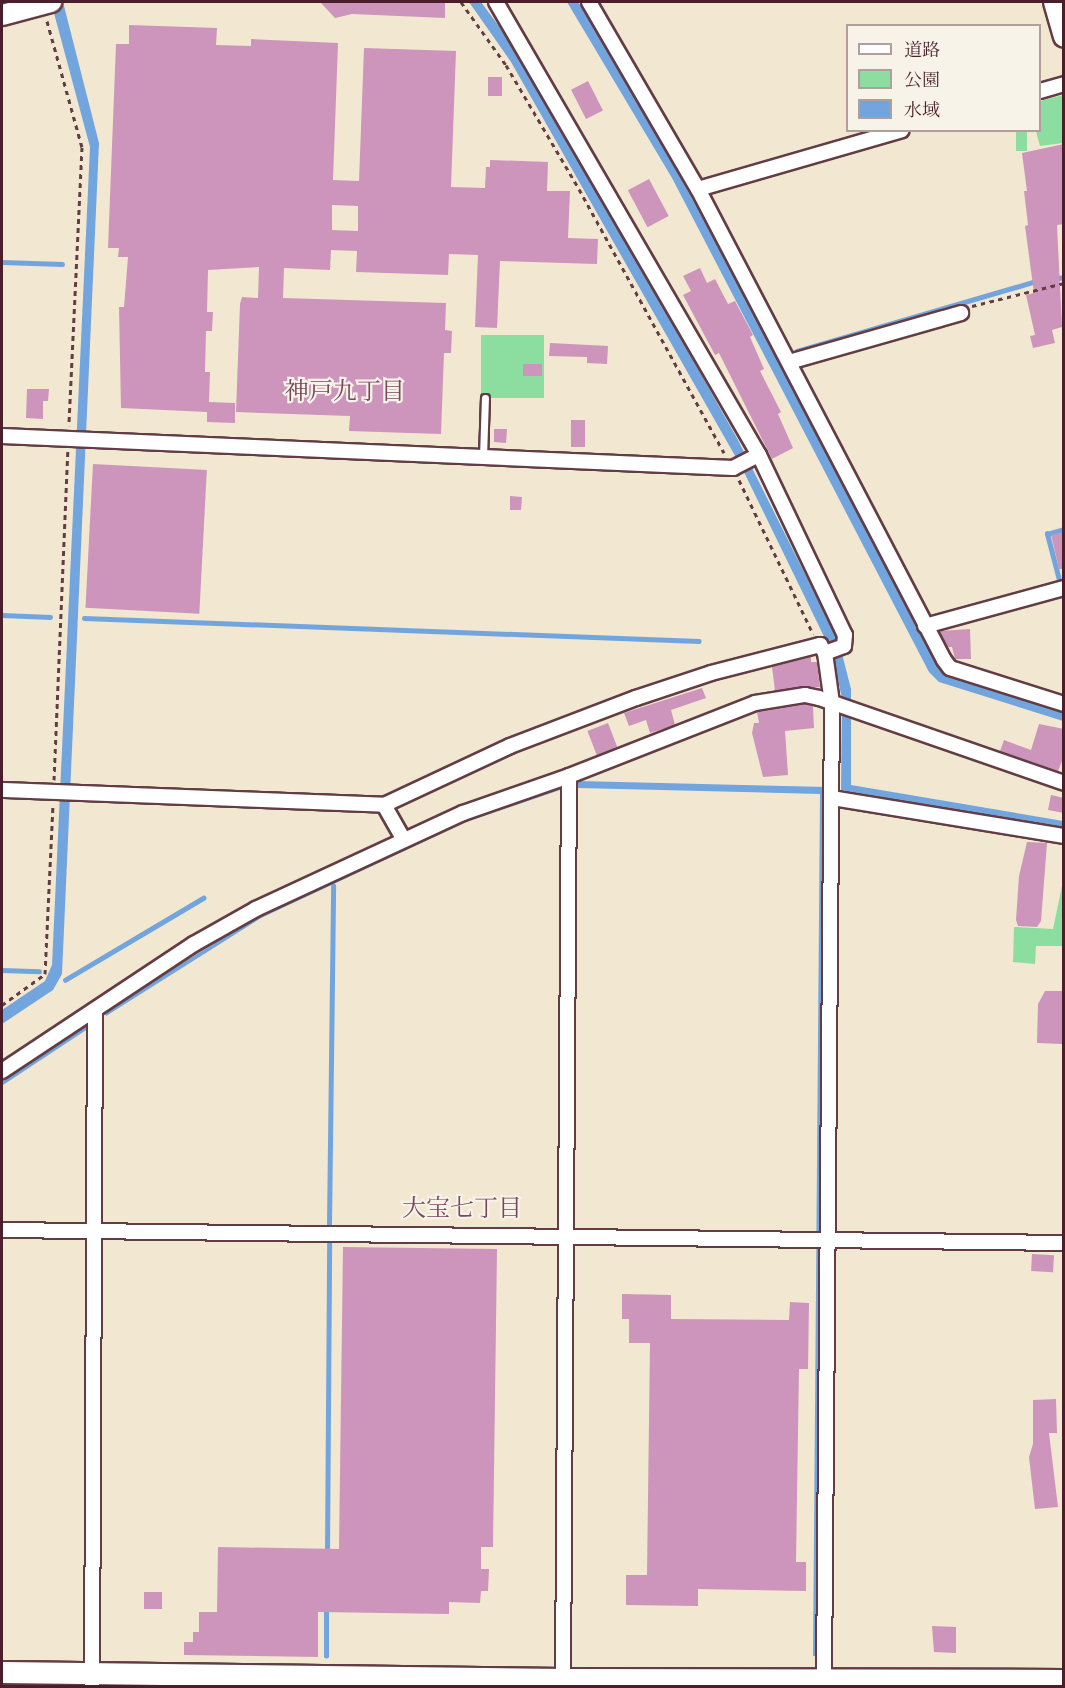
<!DOCTYPE html>
<meta charset="utf-8">
<style>
body{margin:0}
#map{position:relative;width:1065px;height:1688px;overflow:hidden;background:#f2e7d0;font-family:Cardo,"Noto Serif JP",serif}
div>[style]{position:absolute}
[style*='--x']{left:calc(var(--x)*1px);top:calc(var(--y)*1px);width:calc(var(--w)*1px);rotate:calc(var(--a)*1deg)}
.green>*{inset:0;background:#8bde9f;transform-origin:0 0}
.water>*{inset:0;background:#72a5de}
.stream>*{height:4.5px;margin:-2.25px;padding:0 2.25px;transform-origin:2.25px;border-radius:2.25px;background:#72a5de}
.building>*{inset:0;background:#cd95bc;transform-origin:0 0}
.path>*{height:3px;margin-top:-1.5px;transform-origin:0;background:repeating-linear-gradient(90deg,#633d44 0 4.5px,transparent 0 9px)}
.roads{filter:drop-shadow(2px 0 #633d44) drop-shadow(-2px 0 #633d44) drop-shadow(0 2px #633d44) drop-shadow(0 -2px #633d44)}
.lane>*{height:7px;margin:-3.5px;padding:0 3.5px;transform-origin:3.5px;border-radius:3.5px;background:#fff}
.street>*{height:14px;margin:-7px;padding:0 7px;transform-origin:7px;border-radius:7px;background:#fff}
.secondary>*{height:20px;margin:-10px;padding:0 10px;transform-origin:10px;border-radius:10px;background:#fff}
.primary>*{height:21px;margin:-10.5px;padding:0 10.5px;transform-origin:10.5px;border-radius:10.5px;background:#fff}
span{translate:-50% -50%;white-space:nowrap;text-align:center;line-height:1.15;-webkit-text-stroke:4.5px #f7f3e8;paint-order:stroke}
.neighbourhood-label{font-size:24px;color:#78485e}
.frame{position:absolute;inset:0;border:3px solid #4a1f2b;pointer-events:none}
.legend{position:absolute;left:846px;top:24px;width:195px;height:108px;box-sizing:border-box;background:#f7f3e8;border:2px solid #b29e9c;margin:0;padding:8px 10px;list-style:none;font-size:18px;color:#4a1f2b}
.legend li{display:flex;align-items:center;gap:12px;height:30px}
.legend b{width:30px;border:2px solid #b29e9c}
</style>
<div id="map">
<div class="green">
<div style="clip-path:polygon(1063px 95px,1063px 143px,1040px 146px,1036px 131px,1040px 101px)"></div>
<div style="left:1016px;top:131px;width:11px;height:20px"></div>
<div style="left:481px;top:335px;width:63px;height:63px"></div>
<div style="clip-path:polygon(1063px 881px,1063px 946px,1036px 946px,1035px 964px,1013px 962px,1014px 927px,1053px 929px)"></div>
</div>
<div class="water">
<div style="clip-path:polygon(51px 2px,63px 2px,99px 143px,62px 974px,53px 990px,2px 1024px,2px 1010px,45px 981px,52px 965px,90px 147px)"></div>
<div style="clip-path:polygon(469px 2px,481px 2px,522px 57px,738px 440px,839px 642px,851px 689px,851px 785px,1063px 821px,1063px 829px,841px 790px,842px 699px,833px 655px,742px 468px,511px 62px)"></div>
<div style="clip-path:polygon(567px 2px,578px 2px,597px 29px,731px 268px,938px 667px,948px 675px,1063px 712px,1063px 721px,939px 682px,929px 672px,672px 178px)"></div>
<div style="clip-path:polygon(578px 781px,827px 787px,818px 1656px,813px 1656px,820px 794px,578px 788px)"></div>
<div style="clip-path:polygon(559px 785px,560px 790px,466px 822px,261px 918px,106px 1016px,104px 1012px,259px 915px,464px 818px)"></div>
</div>
<div class="stream">
<div style="--x:2;--y:262;--w:60;--a:1.9"></div>
<div style="--x:1053;--y:279;--w:11;--a:-10"></div>
<div style="--x:797;--y:351;--w:249;--a:-16.3"></div>
<div style="--x:1059;--y:580;--w:48;--a:-104.6"></div>
<div style="--x:1047;--y:534;--w:18;--a:-16"></div>
<div style="--x:2;--y:615;--w:48;--a:2.4"></div>
<div style="--x:84;--y:618;--w:615;--a:2.14"></div>
<div style="--x:2;--y:970;--w:37;--a:2"></div>
<div style="--x:65;--y:980;--w:161;--a:-30.7"></div>
<div style="--x:2;--y:1082;--w:102;--a:-33.4"></div>
<div style="--x:329;--y:1225;--w:339;--a:-89.3"></div>
<div style="--x:327;--y:1555;--w:311;--a:-89.6"></div>
<div style="--x:326;--y:1656;--w:48;--a:-90"></div>
</div>
<div class="building">
<div style="clip-path:polygon(320px 2px,445px 2px,445px 18px,352px 14px,335px 18px)"></div>
<div style="clip-path:polygon(evenodd,129px 25px,217px 28px,216px 45px,251px 46px,251px 39px,338px 43px,333px 180px,359px 181px,364px 48px,456px 51px,451px 187px,485px 188px,486px 167px,490px 167px,490px 160px,548px 162px,547px 191px,570px 191px,568px 238px,598px 239px,597px 264px,500px 261px,497px 328px,475px 327px,478px 255px,449px 254px,448px 275px,356px 272px,357px 251px,331px 250px,330px 270px,284px 268px,283px 298px,446px 303px,445px 330px,452px 331px,451px 353px,444px 353px,441px 434px,349px 431px,350px 416px,236px 412px,240px 304px,242px 297px,258px 298px,259px 267px,208px 270px,207px 312px,213px 312px,212px 331px,206px 331px,205px 372px,210px 372px,209px 402px,235px 403px,235px 423px,207px 422px,207px 412px,121px 408px,119px 307px,124px 307px,128px 257px,118px 257px,119px 248px,108px 248px,116px 44px,129px 44px,129px 25px,332px 205px,358px 206px,358px 231px,332px 230px,332px 205px)"></div>
<div style="left:488px;top:77px;width:14px;height:19px"></div>
<div style="left:588px;top:81px;width:33px;height:19px;rotate:63deg"></div>
<div style="clip-path:polygon(1064px 144px,1064px 224px,1057px 225px,1062px 327px,1052px 330px,1055px 343px,1033px 348px,1030px 336px,1035px 335px,1026px 295px,1034px 293px,1025px 226px,1028px 225px,1024px 191px,1027px 191px,1022px 153px)"></div>
<div style="left:649px;top:179px;width:42px;height:24px;rotate:62deg"></div>
<div style="clip-path:polygon(700px 268px,707px 283px,715px 279px,728px 304px,735px 301px,753px 335px,750px 337px,764px 369px,760px 371px,781px 412px,778px 414px,793px 448px,772px 459px,719px 353px,715px 355px,683px 295px,691px 291px,683px 276px)"></div>
<div style="clip-path:polygon(550px 343px,608px 346px,607px 364px,587px 363px,587px 357px,549px 356px)"></div>
<div style="left:523px;top:364px;width:19px;height:12px"></div>
<div style="clip-path:polygon(27px 389px,49px 389px,48px 401px,43px 401px,43px 419px,26px 418px)"></div>
<div style="left:571px;top:420px;width:14px;height:27px"></div>
<div style="clip-path:polygon(494px 429px,507px 429px,506px 443px,494px 442px)"></div>
<div style="left:93px;top:464px;width:114px;height:144px;rotate:3deg"></div>
<div style="clip-path:polygon(510px 496px,522px 497px,521px 510px,510px 510px)"></div>
<div style="clip-path:polygon(1064px 532px,1064px 569px,1059px 569px,1051px 535px)"></div>
<div style="clip-path:polygon(970px 629px,971px 659px,955px 659px,952px 647px,947px 647px,939px 631px)"></div>
<div style="clip-path:polygon(811px 657px,811px 662px,817px 662px,820px 687px,775px 691px,772px 667px)"></div>
<div style="clip-path:polygon(702px 688px,706px 698px,671px 710px,675px 725px,650px 733px,646px 720px,629px 726px,624px 713px)"></div>
<div style="clip-path:polygon(805px 704px,813px 706px,814px 728px,785px 731px,788px 775px,763px 777px,752px 733px,754px 723px,759px 723px,757px 712px)"></div>
<div style="left:608px;top:723px;width:26px;height:22px;rotate:69deg"></div>
<div style="clip-path:polygon(1039px 724px,1064px 729px,1064px 756px,1058px 771px,1000px 751px,1004px 740px,1031px 750px)"></div>
<div style="clip-path:polygon(1051px 795px,1064px 798px,1064px 813px,1048px 810px)"></div>
<div style="clip-path:polygon(1027px 842px,1047px 843px,1041px 921px,1037px 927px,1018px 926px,1016px 920px,1019px 876px)"></div>
<div style="clip-path:polygon(1045px 991px,1063px 991px,1062px 1044px,1037px 1043px,1038px 1004px)"></div>
<div style="clip-path:polygon(343px 1247px,497px 1249px,493px 1547px,481px 1547px,481px 1569px,489px 1569px,488px 1591px,481px 1591px,480px 1603px,449px 1602px,449px 1614px,318px 1612px,318px 1657px,184px 1655px,184px 1642px,193px 1642px,193px 1632px,199px 1632px,199px 1612px,217px 1612px,218px 1547px,339px 1549px)"></div>
<div style="left:1032px;top:1254px;width:22px;height:17px;rotate:3deg"></div>
<div style="clip-path:polygon(622px 1294px,671px 1295px,671px 1319px,789px 1320px,790px 1302px,809px 1303px,808px 1369px,799px 1369px,796px 1562px,806px 1562px,806px 1591px,698px 1589px,698px 1606px,626px 1605px,626px 1575px,647px 1575px,650px 1343px,629px 1343px,629px 1319px,622px 1319px)"></div>
<div style="clip-path:polygon(1056px 1399px,1057px 1433px,1049px 1433px,1058px 1507px,1035px 1509px,1029px 1457px,1033px 1444px,1033px 1400px)"></div>
<div style="left:144px;top:1592px;width:18px;height:17px"></div>
<div style="clip-path:polygon(932px 1626px,956px 1627px,956px 1653px,934px 1652px)"></div>
</div>
<div class="path">
<div style="--x:461;--y:2;--w:77;--a:54.5"></div>
<div style="--x:506;--y:65;--w:144;--a:59.5"></div>
<div style="--x:579;--y:189;--w:301;--a:61.2"></div>
<div style="--x:47;--y:21;--w:131;--a:74.5"></div>
<div style="--x:82;--y:147;--w:279;--a:92.7"></div>
<div style="--x:972;--y:306;--w:95;--a:-14"></div>
<div style="--x:739;--y:480;--w:171;--a:64.3"></div>
<div style="--x:54;--y:780;--w:329;--a:-87.6"></div>
<div style="--x:2;--y:1005;--w:53;--a:-35.8"></div>
<div style="--x:45;--y:974;--w:170;--a:-87.3"></div>
</div>
<div class="roads">
<div class="lane">
<div style="--x:483;--y:457;--w:59;--a:-88.1"></div>
</div>
<div class="street">
<div style="--x:496;--y:2;--w:524;--a:59.86"></div>
<div style="--x:759;--y:455;--w:199;--a:64.5"></div>
<div style="--x:845;--y:635;--w:11;--a:95"></div>
<div style="--x:844;--y:646;--w:20;--a:160"></div>
<div style="--x:825;--y:653;--w:50;--a:82"></div>
<div style="--x:832;--y:703;--w:977;--a:90.47"></div>
<div style="--x:589;--y:2;--w:216;--a:59.8"></div>
<div style="--x:698;--y:189;--w:531;--a:62.42"></div>
<div style="--x:944;--y:660;--w:10;--a:53"></div>
<div style="--x:950;--y:668;--w:120;--a:17.5"></div>
<div style="--x:1040;--y:91;--w:25;--a:-16"></div>
<div style="--x:698;--y:189;--w:212;--a:-16.1"></div>
<div style="--x:789;--y:362;--w:179;--a:-15.9"></div>
<div style="--x:2;--y:436;--w:732;--a:2.51"></div>
<div style="--x:733;--y:468;--w:29;--a:-27"></div>
<div style="--x:925;--y:626;--w:144;--a:-15.3"></div>
<div style="--x:2;--y:790;--w:382;--a:2.2"></div>
<div style="--x:384;--y:805;--w:139;--a:-25.1"></div>
<div style="--x:510;--y:746;--w:135;--a:-20.9"></div>
<div style="--x:636;--y:698;--w:79;--a:-18.4"></div>
<div style="--x:711;--y:673;--w:113;--a:-14.4"></div>
<div style="--x:820;--y:645;--w:9;--a:58"></div>
<div style="--x:832;--y:798;--w:235;--a:9.3"></div>
<div style="--x:384;--y:805;--w:40;--a:60.3"></div>
<div style="--x:2;--y:1071;--w:230;--a:-33.5"></div>
<div style="--x:194;--y:944;--w:71;--a:-29.4"></div>
<div style="--x:256;--y:909;--w:228;--a:-24.9"></div>
<div style="--x:463;--y:813;--w:112;--a:-19.2"></div>
<div style="--x:569;--y:776;--w:200;--a:-21.4"></div>
<div style="--x:755;--y:703;--w:51;--a:-9.1"></div>
<div style="--x:805;--y:695;--w:14;--a:12"></div>
<div style="--x:819;--y:698;--w:259;--a:19.1"></div>
<div style="--x:2;--y:1230;--w:1062;--a:0.7"></div>
<div style="--x:563;--y:1679;--w:903;--a:-89.62"></div>
<div style="--x:92;--y:1686;--w:676;--a:-89.75"></div>
</div>
<div class="secondary">
<div style="--x:1054;--y:2;--w:36;--a:74"></div>
<div style="--x:2;--y:15;--w:51;--a:-14.9"></div>
</div>
<div class="primary">
<div style="--x:2;--y:1672;--w:561;--a:0.71"></div>
<div style="--x:563;--y:1679;--w:501;--a:0.11"></div>
</div>
</div>
<div class="neighbourhood-label">
<span style="left:345px;top:392px">神戸九丁目</span>
<span style="left:462px;top:1209px">大宝七丁目</span>
</div>
<div class="frame"></div>
<ul class="legend">
<li><b style="height:8px;background:#fff"></b>道路</li>
<li><b style="height:16px;background:#8bde9f"></b>公園</li>
<li><b style="height:16px;background:#72a5de"></b>水域</li>
</ul>
</div>
